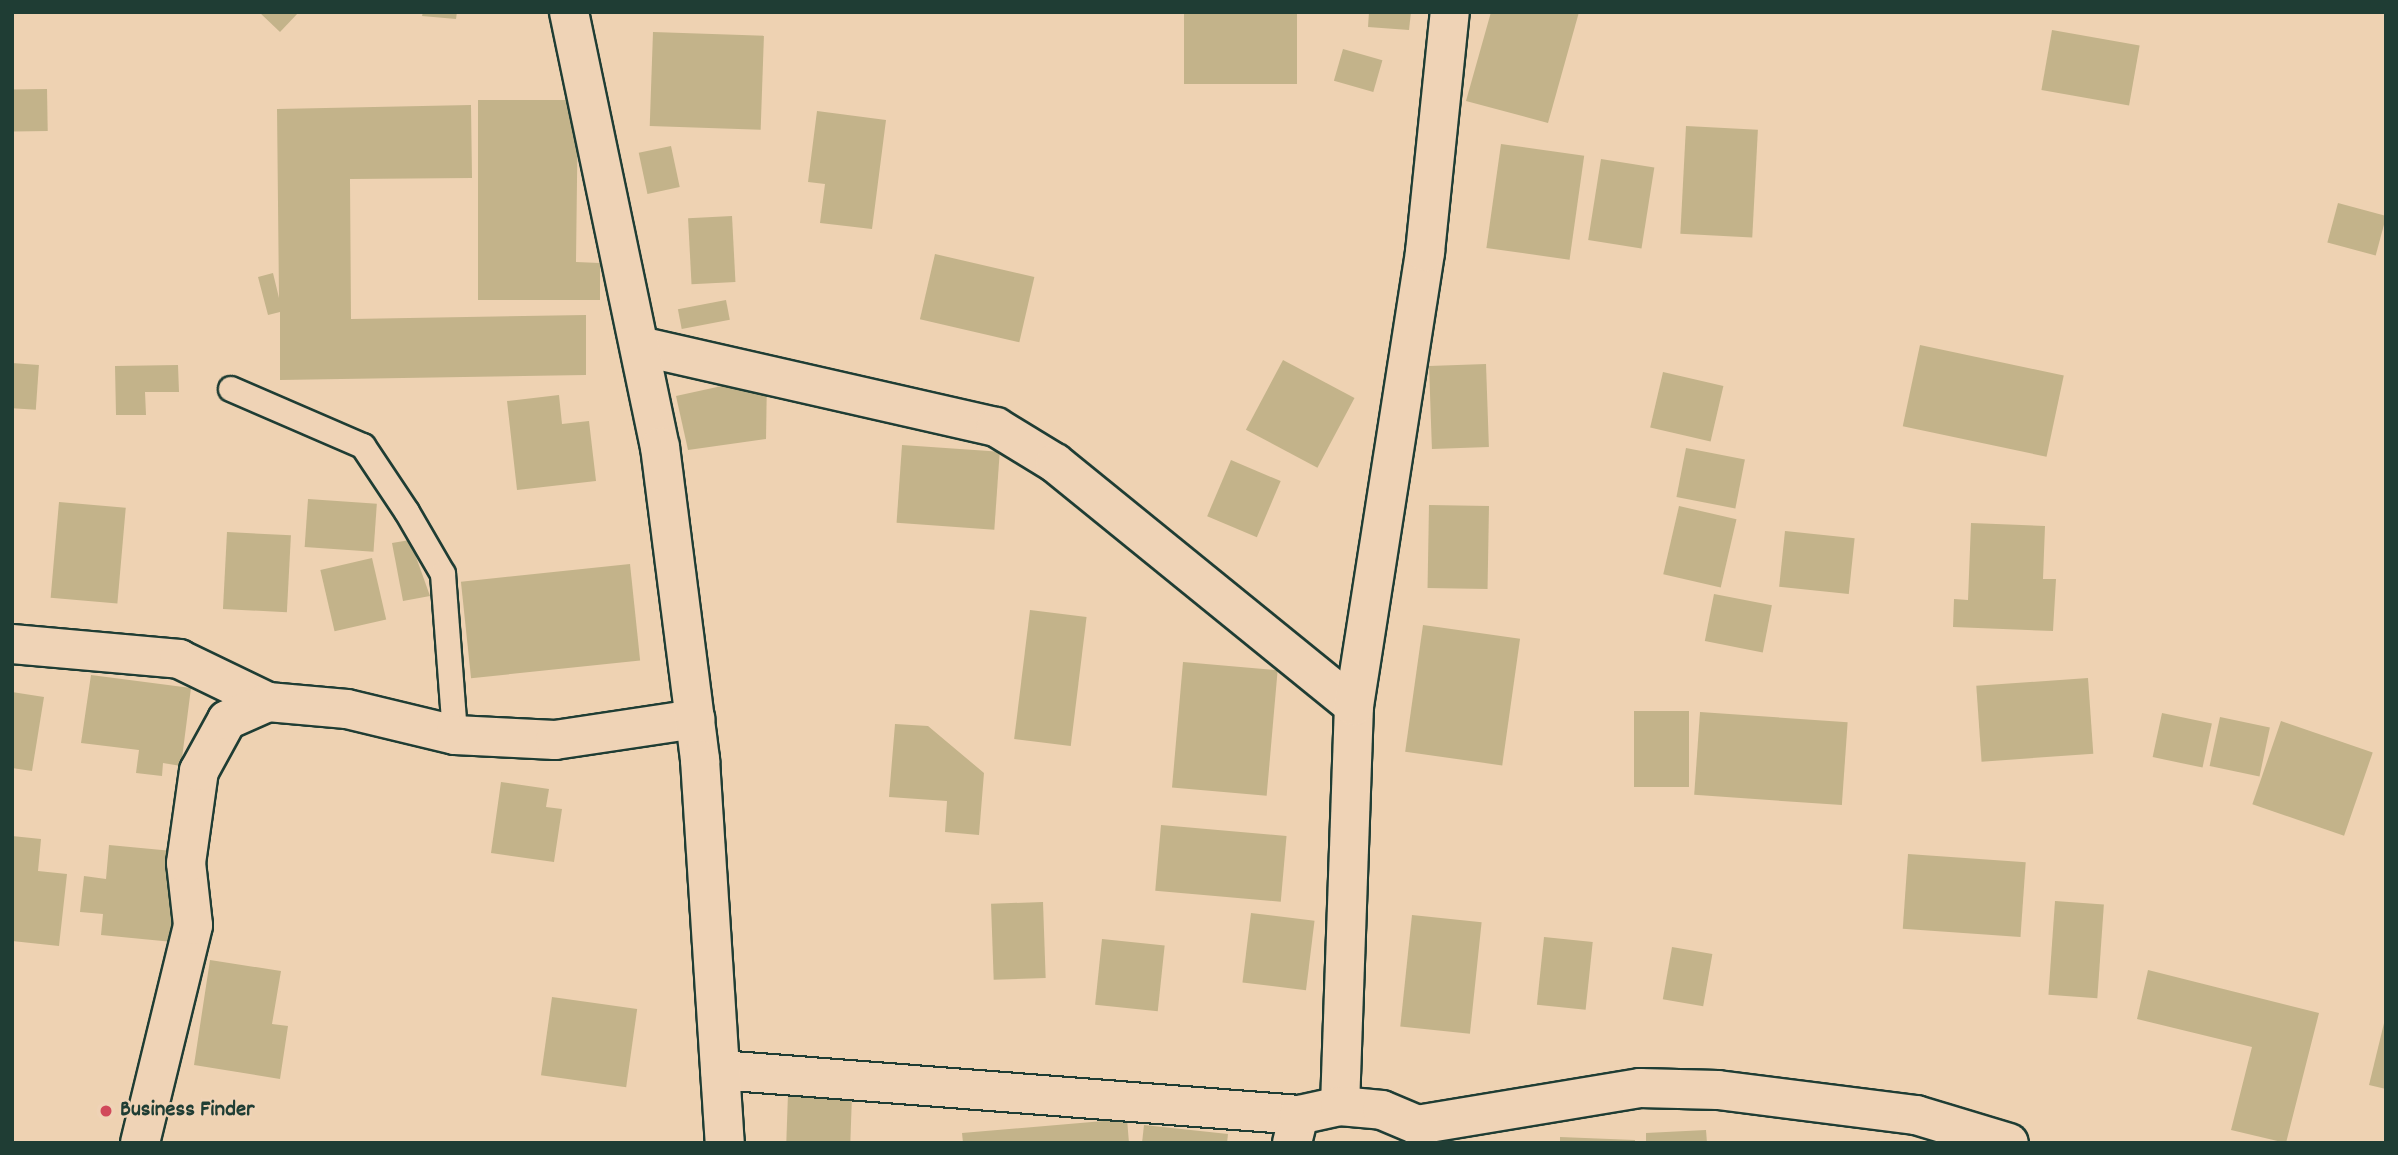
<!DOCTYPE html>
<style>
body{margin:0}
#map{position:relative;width:2398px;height:1155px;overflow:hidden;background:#eed2b2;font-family:Dekko,sans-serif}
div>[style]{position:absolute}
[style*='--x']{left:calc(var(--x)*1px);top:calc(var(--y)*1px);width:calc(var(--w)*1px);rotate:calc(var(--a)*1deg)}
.building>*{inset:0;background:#c3b38a;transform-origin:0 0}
.roads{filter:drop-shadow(2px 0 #1f3d34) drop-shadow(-2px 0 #1f3d34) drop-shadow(0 2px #1f3d34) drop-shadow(0 -2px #1f3d34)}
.service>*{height:24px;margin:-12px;padding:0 12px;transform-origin:12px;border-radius:12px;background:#efd3b6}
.minor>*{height:38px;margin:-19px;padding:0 19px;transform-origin:19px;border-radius:19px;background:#efd3b6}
.tertiary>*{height:38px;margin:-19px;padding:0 19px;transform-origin:19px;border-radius:19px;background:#efd3b6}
.dots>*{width:19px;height:19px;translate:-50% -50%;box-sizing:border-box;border:4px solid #efd3b6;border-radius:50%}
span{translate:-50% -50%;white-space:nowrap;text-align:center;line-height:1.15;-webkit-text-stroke:5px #efd3b6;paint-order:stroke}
.poi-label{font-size:23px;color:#1f3d34;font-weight:700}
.left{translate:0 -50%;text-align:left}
.frame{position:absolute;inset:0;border:14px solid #1f3d34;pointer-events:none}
</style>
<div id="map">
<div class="building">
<div style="clip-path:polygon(259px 12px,299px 12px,280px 32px)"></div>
<div style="clip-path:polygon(423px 12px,457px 12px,456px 19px,422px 16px)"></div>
<div style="clip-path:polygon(1369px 12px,1411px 12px,1409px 30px,1368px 27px)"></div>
<div style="clip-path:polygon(1491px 12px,1579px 12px,1548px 123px,1466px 101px)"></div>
<div style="left:1184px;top:14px;width:113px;height:70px"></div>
<div style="left:2052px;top:30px;width:89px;height:61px;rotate:10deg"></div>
<div style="left:653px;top:32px;width:111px;height:94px;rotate:2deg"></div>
<div style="left:1343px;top:49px;width:41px;height:33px;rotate:16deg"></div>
<div style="left:47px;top:89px;width:42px;height:35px;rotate:89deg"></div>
<div style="clip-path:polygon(478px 100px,578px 100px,576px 262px,600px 263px,600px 300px,478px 300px)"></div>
<div style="clip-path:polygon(471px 105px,472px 178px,350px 179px,351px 319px,586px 315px,586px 375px,280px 380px,280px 312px,268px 315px,258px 277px,273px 273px,279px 298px,277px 109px)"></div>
<div style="clip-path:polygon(817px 111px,886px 120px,872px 229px,820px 223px,825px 184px,808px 182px)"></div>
<div style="left:1686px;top:126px;width:72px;height:108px;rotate:3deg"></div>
<div style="left:1501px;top:144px;width:84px;height:105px;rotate:8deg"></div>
<div style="left:671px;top:146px;width:42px;height:33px;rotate:78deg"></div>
<div style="left:1601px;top:159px;width:54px;height:82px;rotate:9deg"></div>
<div style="left:2338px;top:203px;width:50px;height:41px;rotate:15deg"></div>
<div style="left:732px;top:216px;width:66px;height:44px;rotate:87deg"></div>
<div style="left:935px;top:254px;width:102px;height:67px;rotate:13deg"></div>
<div style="left:726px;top:300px;width:20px;height:49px;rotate:79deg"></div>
<div style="left:1920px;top:345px;width:147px;height:83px;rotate:12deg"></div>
<div style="left:1283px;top:360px;width:81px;height:79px;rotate:28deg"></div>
<div style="left:12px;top:363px;width:27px;height:45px;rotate:4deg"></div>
<div style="left:1486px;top:364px;width:83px;height:57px;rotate:88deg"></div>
<div style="clip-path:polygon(178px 365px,179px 392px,145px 392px,146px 415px,116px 415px,115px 366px)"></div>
<div style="left:1663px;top:372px;width:62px;height:57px;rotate:13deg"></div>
<div style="clip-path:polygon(767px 376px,766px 439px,688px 450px,676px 396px)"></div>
<div style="clip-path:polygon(559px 395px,562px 424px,589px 421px,596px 481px,517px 490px,507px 401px)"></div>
<div style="left:902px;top:445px;width:98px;height:78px;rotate:4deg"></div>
<div style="left:1686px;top:448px;width:60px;height:50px;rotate:11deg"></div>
<div style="left:1231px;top:460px;width:54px;height:61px;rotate:23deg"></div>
<div style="left:308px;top:499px;width:69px;height:48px;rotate:4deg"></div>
<div style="left:59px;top:502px;width:67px;height:96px;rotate:5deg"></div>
<div style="left:1429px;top:505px;width:60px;height:83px;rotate:1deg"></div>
<div style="left:1679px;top:506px;width:59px;height:70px;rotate:13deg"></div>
<div style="clip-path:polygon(1971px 523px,2045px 526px,2043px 579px,2056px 579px,2053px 631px,1953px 627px,1954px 599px,1968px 600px)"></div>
<div style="left:1785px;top:531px;width:70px;height:56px;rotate:6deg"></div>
<div style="left:227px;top:532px;width:64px;height:77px;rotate:3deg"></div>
<div style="clip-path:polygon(410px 540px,430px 596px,403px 601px,392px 543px)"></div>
<div style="left:372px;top:558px;width:63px;height:53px;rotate:77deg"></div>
<div style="left:630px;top:564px;width:97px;height:170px;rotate:84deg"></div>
<div style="left:1714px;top:594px;width:59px;height:48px;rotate:11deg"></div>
<div style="left:1030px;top:610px;width:57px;height:130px;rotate:7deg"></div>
<div style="left:1423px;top:625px;width:98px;height:128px;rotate:8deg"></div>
<div style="left:1183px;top:662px;width:95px;height:126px;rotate:5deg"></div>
<div style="clip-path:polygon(91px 675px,191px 688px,181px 766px,163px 763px,162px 776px,136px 773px,139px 750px,81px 743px)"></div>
<div style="left:2088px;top:678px;width:76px;height:112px;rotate:86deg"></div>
<div style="clip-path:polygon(12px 692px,44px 697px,32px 771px,12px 768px)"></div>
<div style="left:1634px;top:711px;width:55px;height:76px"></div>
<div style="left:1700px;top:712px;width:148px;height:83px;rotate:4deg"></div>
<div style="left:2162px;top:713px;width:51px;height:45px;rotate:12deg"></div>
<div style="left:2220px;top:717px;width:51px;height:50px;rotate:12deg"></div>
<div style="left:2281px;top:721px;width:97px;height:88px;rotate:19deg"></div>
<div style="clip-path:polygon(895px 724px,928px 726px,984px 773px,979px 835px,945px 832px,947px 801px,889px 797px)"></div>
<div style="clip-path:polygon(501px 782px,549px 789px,546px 807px,562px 809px,554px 862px,491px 853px)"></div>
<div style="left:1161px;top:825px;width:126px;height:66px;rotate:5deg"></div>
<div style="clip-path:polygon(12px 836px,41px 839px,38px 871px,67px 874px,59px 946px,12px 941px)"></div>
<div style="clip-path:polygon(109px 845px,183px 852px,173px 942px,101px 935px,103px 914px,80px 912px,84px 876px,106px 879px)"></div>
<div style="left:1908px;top:854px;width:118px;height:75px;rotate:4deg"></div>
<div style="left:2055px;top:901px;width:49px;height:94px;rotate:4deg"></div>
<div style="left:1043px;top:902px;width:76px;height:52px;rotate:88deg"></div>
<div style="left:1251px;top:913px;width:64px;height:70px;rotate:7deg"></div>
<div style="left:1412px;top:915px;width:70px;height:112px;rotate:6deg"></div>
<div style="left:1544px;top:937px;width:49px;height:68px;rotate:6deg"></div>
<div style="left:1102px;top:939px;width:63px;height:66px;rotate:6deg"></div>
<div style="left:1672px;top:947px;width:41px;height:53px;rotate:10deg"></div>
<div style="clip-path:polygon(210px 960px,281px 971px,272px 1024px,288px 1026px,280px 1079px,194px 1065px)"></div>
<div style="clip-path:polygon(2148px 970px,2319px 1013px,2286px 1143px,2231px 1130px,2252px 1047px,2137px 1019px)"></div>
<div style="left:552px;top:997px;width:86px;height:79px;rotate:8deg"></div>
<div style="clip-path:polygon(2385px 1019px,2386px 1019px,2386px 1089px,2369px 1085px)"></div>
<div style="left:789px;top:1065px;width:64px;height:78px;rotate:2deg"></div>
<div style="clip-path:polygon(1127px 1119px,1129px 1143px,963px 1143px,962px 1133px)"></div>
<div style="clip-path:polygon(1144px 1125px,1228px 1134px,1227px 1143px,1142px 1143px)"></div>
<div style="clip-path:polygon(1706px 1130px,1707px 1143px,1646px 1143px,1646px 1133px)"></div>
<div style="clip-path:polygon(1560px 1137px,1635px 1140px,1635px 1143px,1560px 1143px)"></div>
</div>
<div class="roads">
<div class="service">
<div style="--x:231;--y:389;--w:144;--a:23.4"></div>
<div style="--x:363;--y:446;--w:79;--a:56.3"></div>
<div style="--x:407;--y:512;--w:72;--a:59.9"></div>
<div style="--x:443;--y:574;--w:161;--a:85.7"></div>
</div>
<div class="minor">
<div style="--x:644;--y:347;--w:361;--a:12.8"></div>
<div style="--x:996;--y:427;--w:69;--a:31.4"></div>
<div style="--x:1055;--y:463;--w:385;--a:39.1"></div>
<div style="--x:12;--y:644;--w:168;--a:5.1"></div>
<div style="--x:179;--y:659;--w:99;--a:25.8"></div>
<div style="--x:720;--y:1070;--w:581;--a:4.44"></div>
<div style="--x:1340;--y:1106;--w:400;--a:-88"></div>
<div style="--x:1354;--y:706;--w:460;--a:-81.1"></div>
<div style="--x:1425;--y:252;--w:241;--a:-84.1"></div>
<div style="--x:140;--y:1143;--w:224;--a:-76.3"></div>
<div style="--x:193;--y:925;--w:62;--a:-96.4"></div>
<div style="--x:186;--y:863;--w:93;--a:-82"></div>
<div style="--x:199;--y:771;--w:58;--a:-61.2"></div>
<div style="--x:227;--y:720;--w:45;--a:-23.7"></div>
<div style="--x:268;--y:702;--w:79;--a:5.1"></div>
<div style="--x:347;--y:709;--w:111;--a:13.5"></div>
<div style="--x:455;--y:735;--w:100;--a:2.9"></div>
<div style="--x:555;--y:740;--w:142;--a:-8.5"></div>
<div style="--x:1292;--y:1143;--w:29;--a:-76"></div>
<div style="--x:1299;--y:1115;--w:42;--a:-12.4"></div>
<div style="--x:1340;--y:1106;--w:42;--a:5.4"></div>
<div style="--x:1382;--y:1110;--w:38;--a:23"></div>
<div style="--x:1417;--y:1125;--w:226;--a:-9.4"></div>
<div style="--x:1640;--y:1088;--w:78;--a:1.5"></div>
<div style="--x:1718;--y:1090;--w:200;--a:7.2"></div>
<div style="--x:1916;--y:1115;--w:97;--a:16.8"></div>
</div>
<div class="tertiary">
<div style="--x:569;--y:12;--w:444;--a:78.2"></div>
<div style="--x:660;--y:447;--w:316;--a:82.7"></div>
<div style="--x:700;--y:760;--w:384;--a:86.3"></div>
</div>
</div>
<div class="dots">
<div style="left:106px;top:1111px;background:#d1495b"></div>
</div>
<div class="poi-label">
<span class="left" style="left:120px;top:1111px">Business Finder</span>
</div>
<div class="frame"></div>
</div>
